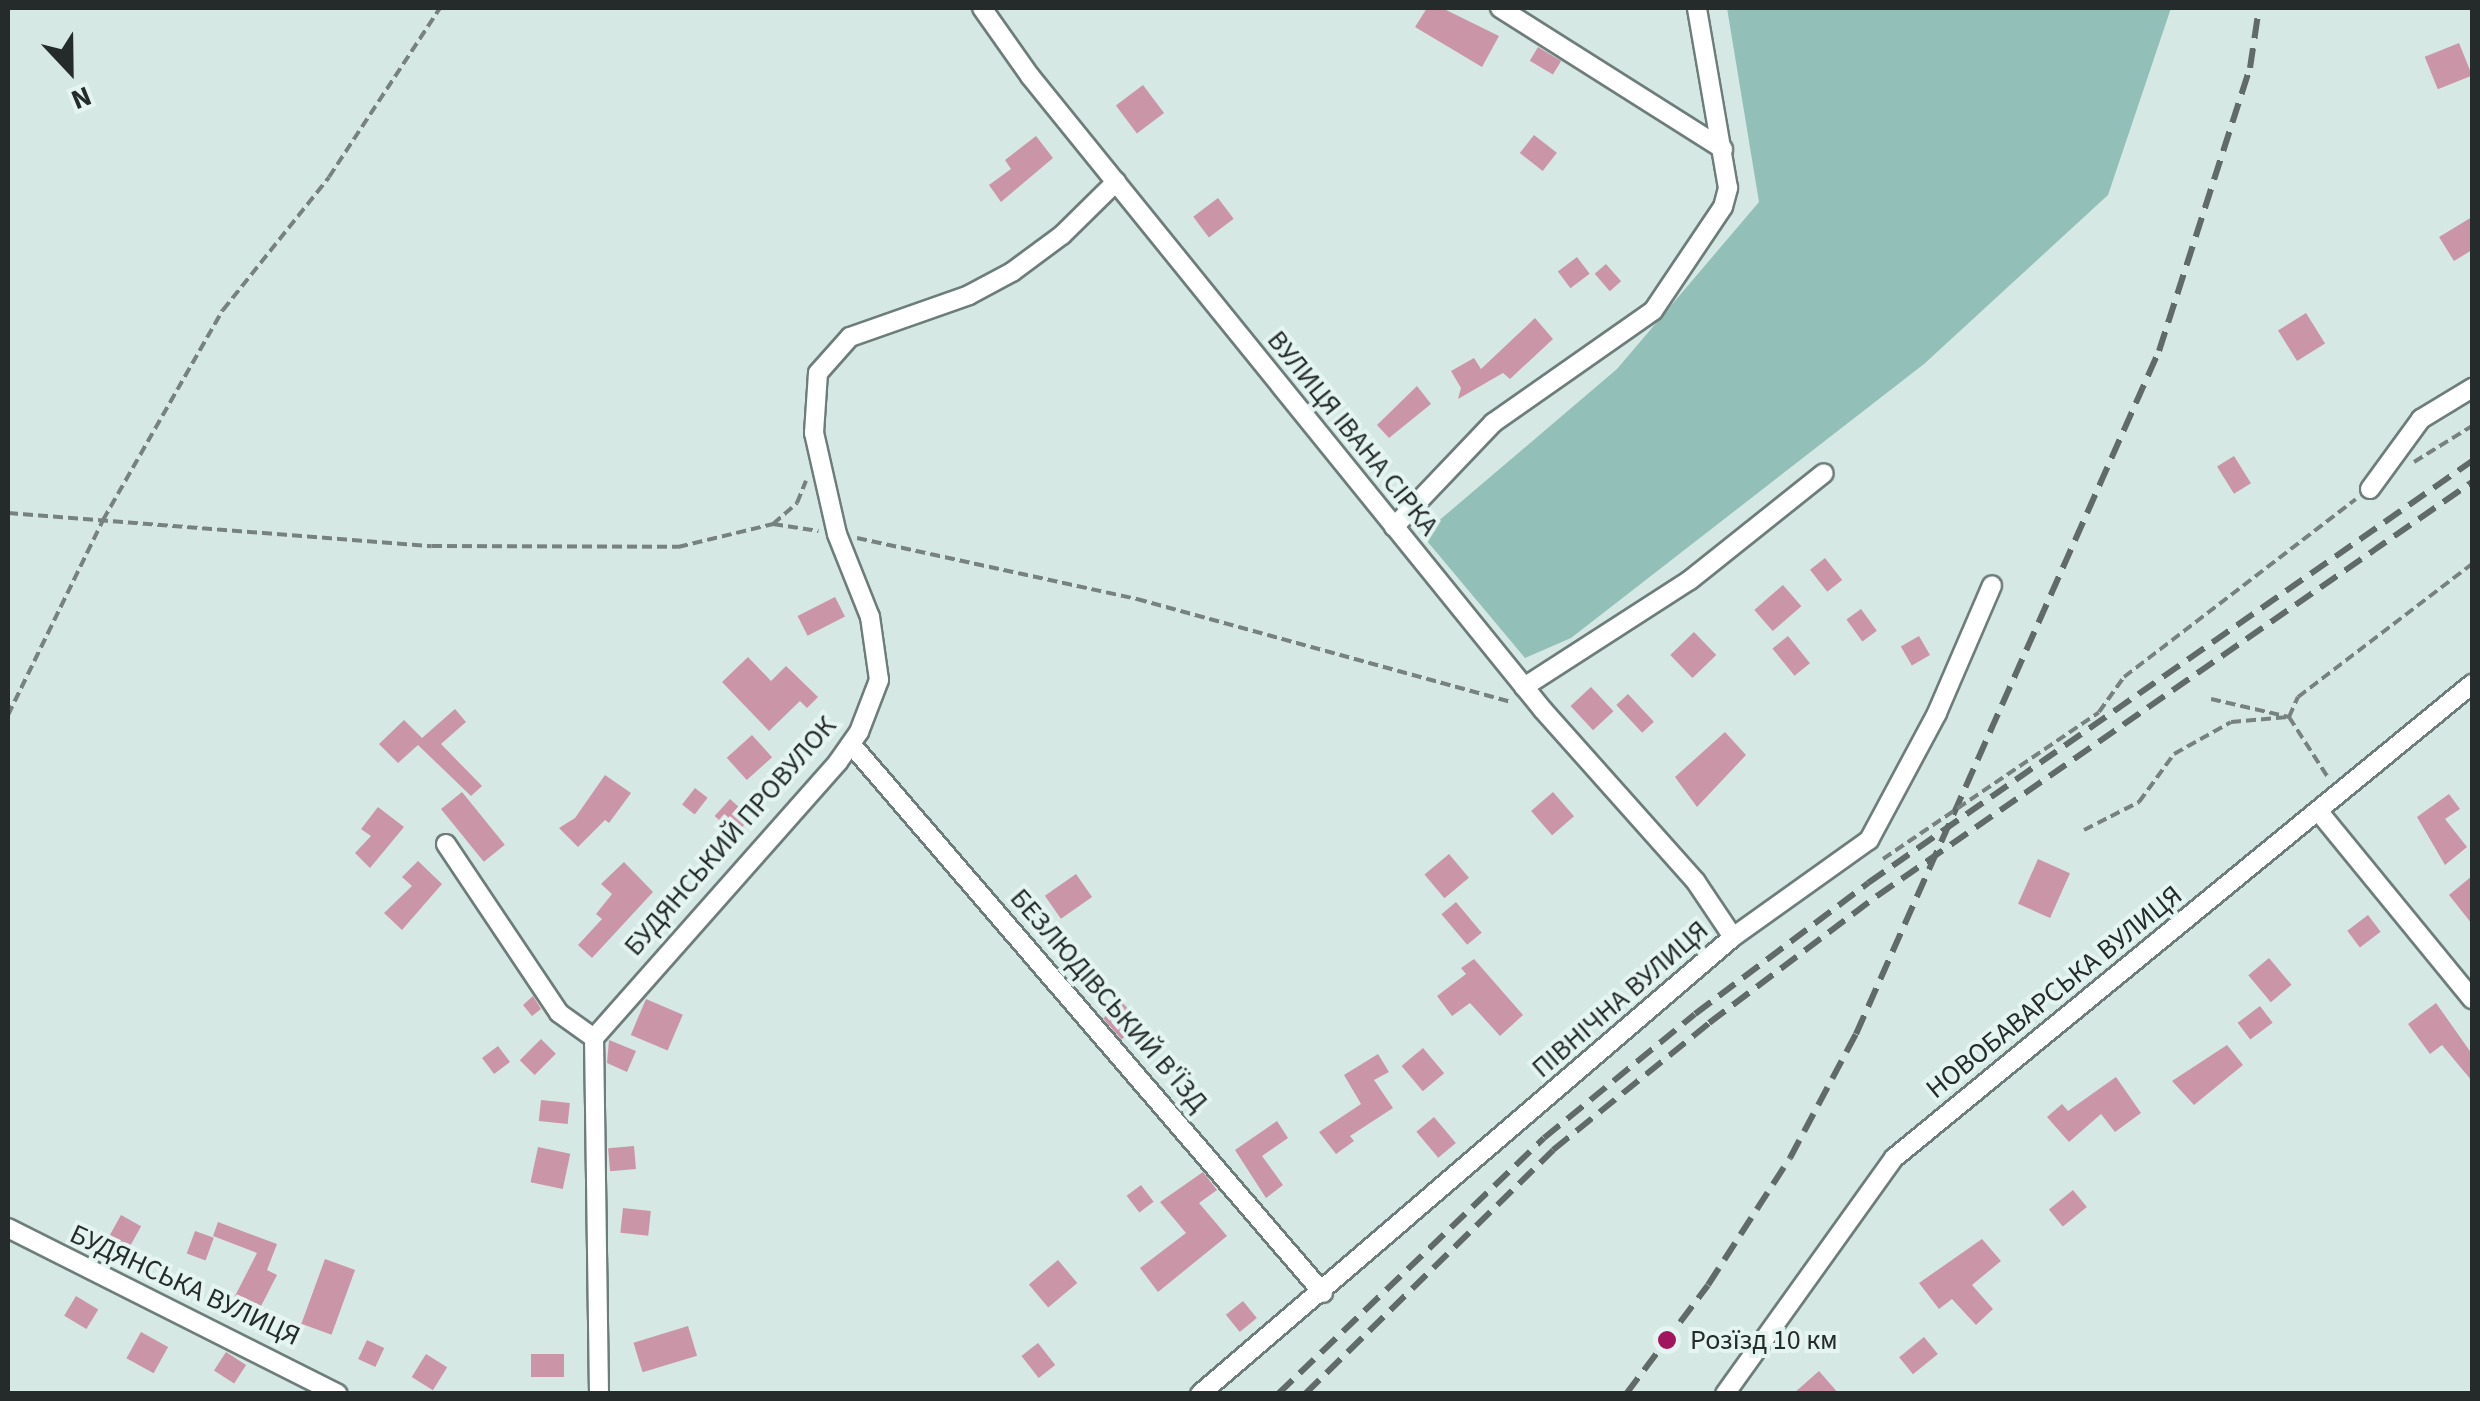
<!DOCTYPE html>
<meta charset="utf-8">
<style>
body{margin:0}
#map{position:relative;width:2480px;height:1401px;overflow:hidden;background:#d6e8e4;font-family:"Source Sans 3",sans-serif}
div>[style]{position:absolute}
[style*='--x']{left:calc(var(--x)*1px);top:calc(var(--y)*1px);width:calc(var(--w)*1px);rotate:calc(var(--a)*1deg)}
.green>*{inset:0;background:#92bfb7}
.building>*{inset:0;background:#cb95a8;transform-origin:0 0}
.path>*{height:4px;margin-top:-2px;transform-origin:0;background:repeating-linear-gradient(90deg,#778280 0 10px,transparent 0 15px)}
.roads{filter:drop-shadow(2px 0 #6d7d7a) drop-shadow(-2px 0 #6d7d7a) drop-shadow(0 2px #6d7d7a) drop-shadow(0 -2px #6d7d7a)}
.minor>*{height:18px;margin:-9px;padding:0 9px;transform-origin:9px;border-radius:9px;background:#fff}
.rail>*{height:6px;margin-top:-3px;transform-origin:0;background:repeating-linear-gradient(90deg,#606a68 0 20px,transparent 0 30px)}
.path-bridge>*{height:4px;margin-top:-2px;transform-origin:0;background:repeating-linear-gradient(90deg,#778280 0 10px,transparent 0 15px)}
.dots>*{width:28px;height:28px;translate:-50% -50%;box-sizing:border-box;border:5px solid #e4f5f1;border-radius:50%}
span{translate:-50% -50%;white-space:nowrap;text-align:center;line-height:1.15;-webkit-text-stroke:8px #e4f5f1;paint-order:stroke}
.street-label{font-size:28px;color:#252b2a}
.poi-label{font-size:28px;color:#252b2a}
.left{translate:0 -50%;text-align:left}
.frame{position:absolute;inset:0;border:10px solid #252b2a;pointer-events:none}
.north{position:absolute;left:20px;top:20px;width:100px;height:100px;-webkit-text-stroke:8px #e4f5f1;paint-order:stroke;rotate:158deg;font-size:28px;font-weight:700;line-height:40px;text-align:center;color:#252b2a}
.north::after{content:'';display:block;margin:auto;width:35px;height:45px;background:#252b2a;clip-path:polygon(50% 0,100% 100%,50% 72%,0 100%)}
</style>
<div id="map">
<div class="green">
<div style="clip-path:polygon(1727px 8px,2171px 8px,2108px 195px,1924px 364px,1571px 638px,1525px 658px,1422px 535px,1617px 369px,1759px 202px)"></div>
</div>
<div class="building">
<div style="clip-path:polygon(1427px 8px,1442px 8px,1499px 36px,1482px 67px,1415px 27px)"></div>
<div style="left:2459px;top:43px;width:35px;height:37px;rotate:68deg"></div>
<div style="left:1538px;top:47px;width:27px;height:16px;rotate:31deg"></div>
<div style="left:1143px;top:85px;width:35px;height:34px;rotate:53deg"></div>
<div style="left:1534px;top:135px;width:29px;height:23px;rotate:38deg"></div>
<div style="clip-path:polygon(1036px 136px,1053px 158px,1001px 202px,989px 185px,1011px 169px,1005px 160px)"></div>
<div style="left:1218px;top:198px;width:26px;height:31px;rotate:53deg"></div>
<div style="clip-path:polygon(2472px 217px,2472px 250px,2454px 261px,2439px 237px)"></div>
<div style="left:1577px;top:257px;width:21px;height:24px;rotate:53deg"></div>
<div style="left:1606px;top:264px;width:23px;height:15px;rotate:49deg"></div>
<div style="left:2306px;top:313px;width:36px;height:33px;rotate:58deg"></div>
<div style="clip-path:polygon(1535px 318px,1553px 339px,1510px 379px,1503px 373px,1458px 399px,1461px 388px,1451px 371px,1474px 358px,1481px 369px)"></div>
<div style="clip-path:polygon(1417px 386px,1431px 404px,1389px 438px,1377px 425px)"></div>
<div style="left:2234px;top:456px;width:32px;height:20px;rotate:58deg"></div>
<div style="left:1825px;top:558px;width:28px;height:19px;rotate:52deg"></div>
<div style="left:1783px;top:585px;width:28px;height:38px;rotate:49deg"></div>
<div style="left:835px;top:597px;width:22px;height:42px;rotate:63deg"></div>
<div style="left:1861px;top:609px;width:27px;height:18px;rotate:54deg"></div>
<div style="left:1694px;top:632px;width:32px;height:33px;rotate:46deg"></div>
<div style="left:1788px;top:636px;width:35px;height:20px;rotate:51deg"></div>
<div style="left:1919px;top:636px;width:22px;height:21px;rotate:60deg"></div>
<div style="clip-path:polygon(748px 657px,771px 681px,786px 666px,818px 697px,807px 708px,800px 701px,769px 731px,722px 682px)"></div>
<div style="left:1591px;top:687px;width:33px;height:28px;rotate:47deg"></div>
<div style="left:1628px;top:694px;width:38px;height:16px;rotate:47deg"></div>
<div style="clip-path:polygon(455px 709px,466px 722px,441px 744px,482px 786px,471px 796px,418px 745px,398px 763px,379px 744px,404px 720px,422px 738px)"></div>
<div style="clip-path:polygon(1725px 732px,1746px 755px,1697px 807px,1675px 777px)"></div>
<div style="left:752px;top:735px;width:30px;height:34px;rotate:48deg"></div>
<div style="clip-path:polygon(605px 775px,631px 793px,609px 823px,605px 820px,578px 847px,559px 828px,575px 818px)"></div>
<div style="left:695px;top:788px;width:16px;height:21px;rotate:38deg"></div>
<div style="left:462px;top:792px;width:68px;height:27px;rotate:51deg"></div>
<div style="left:1553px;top:792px;width:32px;height:29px;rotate:49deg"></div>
<div style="clip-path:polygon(2449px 794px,2460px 809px,2445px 819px,2467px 847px,2445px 865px,2417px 817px)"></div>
<div style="left:730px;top:799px;width:28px;height:23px;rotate:42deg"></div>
<div style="clip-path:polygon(378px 807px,404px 827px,370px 868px,355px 853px,371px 836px,361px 829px)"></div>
<div style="left:1449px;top:854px;width:31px;height:32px;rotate:50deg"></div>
<div style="left:2038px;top:859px;width:35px;height:49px;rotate:24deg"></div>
<div style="clip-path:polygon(418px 861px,442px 884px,402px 930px,384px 913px,412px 886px,402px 877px)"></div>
<div style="clip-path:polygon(624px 862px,653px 892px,592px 958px,578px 945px,602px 919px,596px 914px,612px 894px,601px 884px)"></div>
<div style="left:1076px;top:874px;width:28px;height:38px;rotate:55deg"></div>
<div style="clip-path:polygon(2472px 876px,2472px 924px,2449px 895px)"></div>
<div style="left:1456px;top:902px;width:40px;height:19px;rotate:50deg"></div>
<div style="left:2368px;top:915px;width:21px;height:26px;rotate:53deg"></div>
<div style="left:2269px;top:958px;width:35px;height:27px;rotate:50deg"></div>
<div style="clip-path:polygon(1474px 959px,1523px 1015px,1500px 1036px,1470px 1003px,1452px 1016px,1437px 996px,1466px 974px,1461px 968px)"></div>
<div style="clip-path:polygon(533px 996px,541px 1009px,532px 1016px,523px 1005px)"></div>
<div style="left:646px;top:999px;width:40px;height:39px;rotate:23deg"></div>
<div style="left:1122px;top:1002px;width:28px;height:25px;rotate:49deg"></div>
<div style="clip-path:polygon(2436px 1003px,2472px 1054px,2472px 1081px,2442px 1045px,2430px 1054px,2408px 1024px)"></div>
<div style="left:2260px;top:1006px;width:21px;height:28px;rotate:53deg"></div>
<div style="left:541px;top:1039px;width:21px;height:30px;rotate:45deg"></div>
<div style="clip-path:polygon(609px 1040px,636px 1051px,627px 1072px,607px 1063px)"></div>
<div style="clip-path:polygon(2227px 1045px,2243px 1065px,2194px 1105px,2172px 1081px)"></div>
<div style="left:498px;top:1046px;width:20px;height:20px;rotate:53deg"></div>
<div style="left:1423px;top:1048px;width:33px;height:28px;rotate:50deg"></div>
<div style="clip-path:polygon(1378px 1054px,1389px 1072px,1374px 1080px,1393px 1108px,1350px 1136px,1354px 1141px,1336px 1154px,1319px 1132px,1361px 1104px,1344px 1075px)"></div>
<div style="clip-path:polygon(2116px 1077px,2141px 1113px,2115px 1132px,2101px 1114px,2069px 1142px,2047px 1117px,2062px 1104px,2068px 1111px)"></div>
<div style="left:541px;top:1100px;width:29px;height:21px;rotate:6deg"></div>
<div style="left:1434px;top:1117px;width:34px;height:23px;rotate:50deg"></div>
<div style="clip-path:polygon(1277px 1121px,1288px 1138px,1262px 1156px,1283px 1185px,1266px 1198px,1235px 1150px)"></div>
<div style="left:634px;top:1146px;width:23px;height:26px;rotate:85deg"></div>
<div style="left:538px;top:1147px;width:33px;height:36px;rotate:12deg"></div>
<div style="clip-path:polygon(1203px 1172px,1217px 1190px,1199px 1203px,1227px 1236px,1158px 1292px,1140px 1268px,1186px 1233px,1160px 1202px)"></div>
<div style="left:1141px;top:1185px;width:21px;height:18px;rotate:53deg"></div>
<div style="left:2073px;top:1190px;width:22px;height:31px;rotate:51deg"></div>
<div style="left:623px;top:1208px;width:28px;height:25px;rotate:6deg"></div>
<div style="left:121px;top:1215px;width:23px;height:26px;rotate:29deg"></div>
<div style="clip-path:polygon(218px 1222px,277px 1244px,267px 1270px,277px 1275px,259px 1310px,234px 1298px,257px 1253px,213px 1236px)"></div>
<div style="left:195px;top:1231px;width:20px;height:24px;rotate:20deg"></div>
<div style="clip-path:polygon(1982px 1239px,2001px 1261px,1972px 1285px,1993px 1309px,1976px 1325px,1952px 1299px,1939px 1309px,1919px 1283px)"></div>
<div style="left:325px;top:1259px;width:32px;height:69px;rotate:20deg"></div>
<div style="left:1058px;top:1260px;width:30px;height:38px;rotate:50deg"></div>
<div style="left:76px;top:1296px;width:26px;height:23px;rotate:31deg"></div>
<div style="left:1243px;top:1301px;width:22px;height:22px;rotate:51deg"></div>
<div style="left:688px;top:1326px;width:31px;height:57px;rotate:73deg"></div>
<div style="left:141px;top:1332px;width:31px;height:30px;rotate:29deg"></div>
<div style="left:1924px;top:1337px;width:22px;height:32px;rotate:51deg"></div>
<div style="left:367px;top:1340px;width:19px;height:21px;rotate:25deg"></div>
<div style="left:1038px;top:1343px;width:28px;height:21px;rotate:52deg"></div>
<div style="left:226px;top:1352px;width:24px;height:22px;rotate:33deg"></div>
<div style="left:426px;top:1354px;width:25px;height:27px;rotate:32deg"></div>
<div style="left:531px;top:1354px;width:33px;height:23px"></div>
<div style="clip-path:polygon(1819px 1371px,1839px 1394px,1793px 1394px)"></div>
</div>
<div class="path">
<div style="--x:2414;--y:462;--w:68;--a:-31.8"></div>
<div style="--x:8;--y:513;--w:425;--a:4.5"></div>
<div style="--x:432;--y:546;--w:246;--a:0.2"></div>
<div style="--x:678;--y:547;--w:98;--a:-13.6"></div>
<div style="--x:773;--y:524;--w:32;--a:-41"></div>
<div style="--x:797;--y:503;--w:24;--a:-68"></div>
<div style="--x:773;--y:524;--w:46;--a:8.8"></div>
<div style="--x:857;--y:538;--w:287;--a:12.3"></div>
<div style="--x:1137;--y:599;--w:389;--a:15.4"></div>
<div style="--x:2211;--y:699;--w:80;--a:13"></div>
<div style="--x:2289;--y:717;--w:74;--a:57.2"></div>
<div style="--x:2099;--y:712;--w:43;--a:-54.5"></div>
<div style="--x:2124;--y:677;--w:292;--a:-37.5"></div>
<div style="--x:8;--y:715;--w:217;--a:-64"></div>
<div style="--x:103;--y:520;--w:242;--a:-60.3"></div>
<div style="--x:223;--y:310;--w:170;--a:-51.4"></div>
<div style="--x:329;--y:177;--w:202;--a:-56.7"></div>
<div style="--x:2084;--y:830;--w:62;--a:-27"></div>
<div style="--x:2139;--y:802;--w:59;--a:-53.9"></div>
<div style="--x:2174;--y:754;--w:65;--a:-29.3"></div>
<div style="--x:2231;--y:722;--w:58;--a:-4.9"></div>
<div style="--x:2289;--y:717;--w:22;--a:-66"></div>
<div style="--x:2298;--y:697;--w:219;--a:-37.4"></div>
</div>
<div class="roads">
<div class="minor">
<div style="--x:982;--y:8;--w:83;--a:54.8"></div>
<div style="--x:1030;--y:76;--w:816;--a:51.02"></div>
<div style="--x:1543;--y:710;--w:230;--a:48.3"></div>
<div style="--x:1696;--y:882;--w:66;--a:56.1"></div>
<div style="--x:1500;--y:8;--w:264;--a:32.3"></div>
<div style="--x:2370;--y:489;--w:87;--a:-53.9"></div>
<div style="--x:2421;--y:419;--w:60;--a:-31.3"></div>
<div style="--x:1394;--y:527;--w:144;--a:-46.4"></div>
<div style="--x:1493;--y:423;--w:195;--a:-35"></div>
<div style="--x:1653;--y:311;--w:125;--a:-56.1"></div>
<div style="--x:1723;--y:207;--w:20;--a:-75"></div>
<div style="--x:1728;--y:188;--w:183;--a:-99.8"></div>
<div style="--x:1524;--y:687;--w:197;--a:-32.8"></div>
<div style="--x:1690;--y:580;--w:171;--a:-38.6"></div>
<div style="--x:851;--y:744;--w:724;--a:49.31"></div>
<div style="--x:2319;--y:812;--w:242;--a:50.7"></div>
<div style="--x:446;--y:844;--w:203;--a:56.2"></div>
<div style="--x:559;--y:1013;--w:43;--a:35.5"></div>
<div style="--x:8;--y:1228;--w:369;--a:26.7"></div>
<div style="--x:599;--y:1394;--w:356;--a:-90.8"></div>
<div style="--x:594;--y:1038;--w:368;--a:-48.5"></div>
<div style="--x:838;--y:762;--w:37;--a:-55"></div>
<div style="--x:859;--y:732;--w:56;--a:-69"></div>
<div style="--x:879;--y:680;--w:64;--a:-98.1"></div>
<div style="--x:870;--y:617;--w:89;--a:-111.7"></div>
<div style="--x:837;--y:534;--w:104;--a:-102.8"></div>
<div style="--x:814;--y:433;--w:60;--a:-86.2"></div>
<div style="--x:818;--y:373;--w:48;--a:-48.4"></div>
<div style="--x:850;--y:337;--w:126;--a:-19.4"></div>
<div style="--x:969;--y:295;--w:49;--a:-28.1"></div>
<div style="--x:1012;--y:272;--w:62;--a:-36.5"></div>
<div style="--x:1062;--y:235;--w:76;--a:-44.5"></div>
<div style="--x:1200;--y:1394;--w:702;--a:-40.61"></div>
<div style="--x:1733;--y:937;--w:167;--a:-35.5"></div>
<div style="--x:1869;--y:840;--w:144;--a:-61.8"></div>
<div style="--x:1937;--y:713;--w:139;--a:-66.7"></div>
<div style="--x:1725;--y:1394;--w:290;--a:-54.4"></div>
<div style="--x:1894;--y:1158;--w:748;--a:-39.35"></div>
</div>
</div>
<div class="rail">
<div style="--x:1278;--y:1394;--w:369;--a:-43.9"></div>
<div style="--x:1544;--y:1138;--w:195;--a:-39.4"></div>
<div style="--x:1695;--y:1014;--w:217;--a:-37.1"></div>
<div style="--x:1868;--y:883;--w:737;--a:-34.94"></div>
<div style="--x:1305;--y:1394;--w:348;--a:-44.5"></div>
<div style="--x:1553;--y:1150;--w:201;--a:-39.1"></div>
<div style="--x:1709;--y:1023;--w:211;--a:-37.1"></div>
<div style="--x:1877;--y:896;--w:725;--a:-34.83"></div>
<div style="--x:1626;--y:1394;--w:136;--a:-53"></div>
<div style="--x:1708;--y:1285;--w:151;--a:-57.2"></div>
<div style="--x:1790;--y:1158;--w:140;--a:-62"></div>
<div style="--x:1856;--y:1034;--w:747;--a:-66.08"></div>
<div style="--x:2159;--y:351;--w:297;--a:-72.2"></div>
<div style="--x:2250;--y:68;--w:61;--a:-81.5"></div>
</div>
<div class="path-bridge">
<div style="--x:1883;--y:859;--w:261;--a:-34.2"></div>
</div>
<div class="dots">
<div style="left:1667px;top:1340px;background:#a1145e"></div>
</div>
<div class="street-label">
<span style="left:1353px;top:433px;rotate:51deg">ВУЛИЦЯ ІВАНА СІРКА</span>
<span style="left:730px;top:836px;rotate:-49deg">БУДЯНСЬКИЙ ПРОВУЛОК</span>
<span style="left:2054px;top:992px;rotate:-39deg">НОВОБАВАРСЬКА ВУЛИЦЯ</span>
<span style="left:1620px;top:999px;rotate:-41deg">ПІВНІЧНА ВУЛИЦЯ</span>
<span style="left:1109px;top:1000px;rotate:49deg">БЕЗЛЮДІВСЬКИЙ В'ЇЗД</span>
<span style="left:185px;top:1285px;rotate:25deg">БУДЯНСЬКА ВУЛИЦЯ</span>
</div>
<div class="poi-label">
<span class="left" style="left:1690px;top:1340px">Розїзд 10 км</span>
</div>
<div class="frame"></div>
<div class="north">N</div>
</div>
